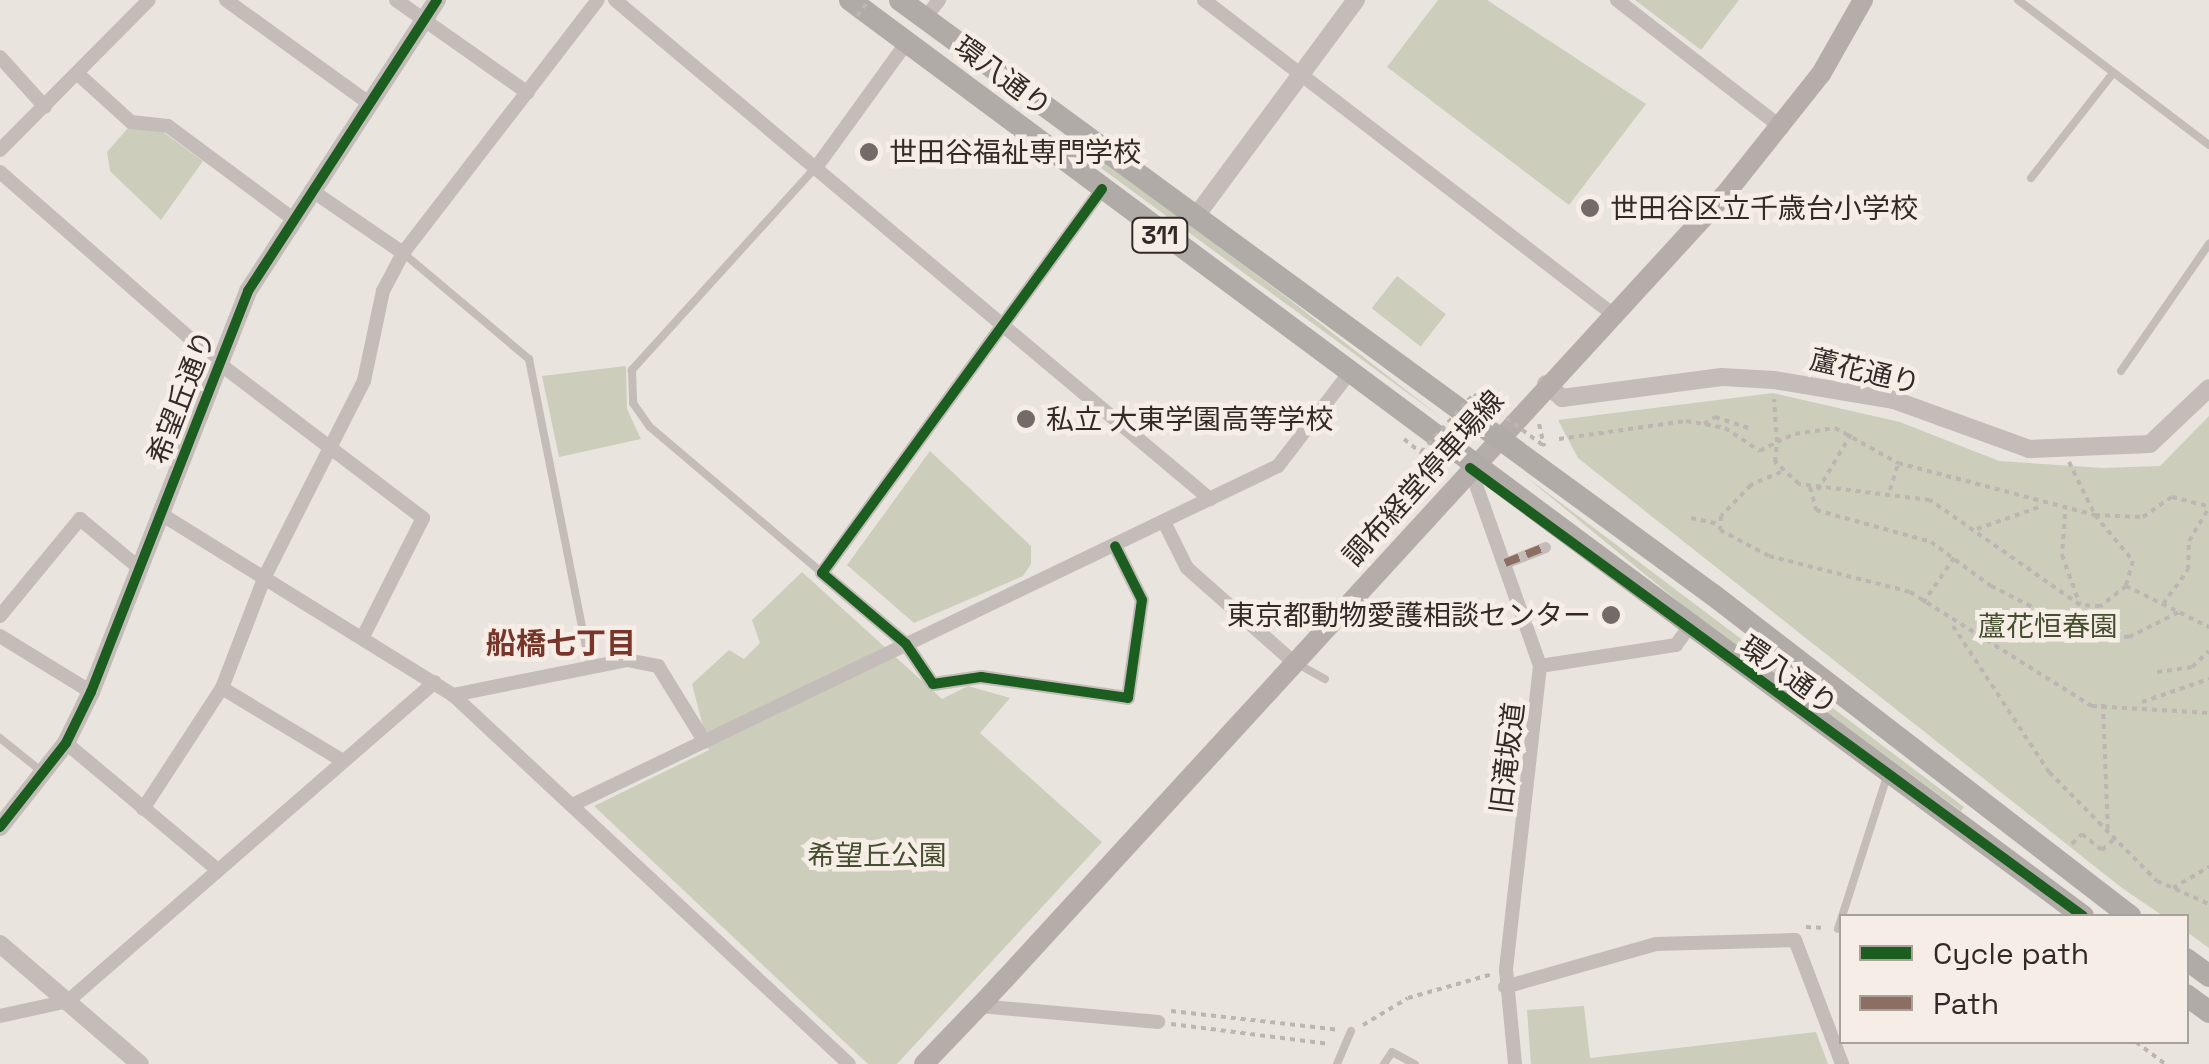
<!DOCTYPE html>
<meta charset="utf-8">
<style>
body{margin:0}
#map{position:relative;width:2209px;height:1064px;overflow:hidden;background:#eae4df;font-family:"Space Grotesk","Noto Sans JP",sans-serif}
div>[style]{position:absolute}
[style*='--x']{left:calc(var(--x)*1px);top:calc(var(--y)*1px);width:calc(var(--w)*1px);rotate:calc(var(--a)*1deg)}
.green>*{inset:0;background:#cccdbb;transform-origin:0 0}
.path>*{height:4px;margin-top:-2px;transform-origin:0;background:repeating-linear-gradient(90deg,#bcb5b1 0 5px,transparent 0 10px)}
.service>*{height:8px;margin:-4px;padding:0 4px;transform-origin:4px;border-radius:4px;background:#c3bcb8}
.pedestrian>*{height:11px;margin:-5.5px;padding:0 5.5px;transform-origin:5.5px;border-radius:5.5px;background:#c3bcb8}
.minor>*{height:14px;margin:-7px;padding:0 7px;transform-origin:7px;border-radius:7px;background:#c3bcb8}
.tertiary>*{height:18px;margin:-9px;padding:0 9px;transform-origin:9px;border-radius:9px;background:#c3bcb8}
.secondary>*{height:20px;margin:-10px;padding:0 10px;transform-origin:10px;border-radius:10px;background:#b4ada9}
.primary>*{height:22px;margin:-11px;padding:0 11px;transform-origin:11px;border-radius:11px;background:#b1aba8}
.path-bridge>*{height:4px;margin-top:-2px;transform-origin:0;background:repeating-linear-gradient(90deg,#bcb5b1 0 5px,transparent 0 10px)}
.secondary-bridge>*{height:20px;margin:-10px;padding:0 10px;transform-origin:10px;border-radius:10px;background:#b4ada9}
.quiet>*{height:8px;margin-top:-4px;transform-origin:0;background:repeating-linear-gradient(90deg,#8d6e63 0 15px,transparent 0 23px)}
.cycleway>*{height:10px;margin:-5px;padding:0 5px;transform-origin:5px;border-radius:5px;background:#1b5e20}
.dots>*{width:28px;height:28px;translate:-50% -50%;box-sizing:border-box;border:5px solid #f6eee6;border-radius:50%}
span{translate:-50% -50%;white-space:nowrap;text-align:center;line-height:1.15;-webkit-text-stroke:9px #f6eee6;paint-order:stroke}
.shield-label span{padding:2px 8px;background:#f6eee6;border:2px solid;border-radius:8px;-webkit-text-stroke-width:0}
.shield-label{font-size:25px;color:#322a27;font-weight:700}
.street-label{font-size:28px;color:#322a27}
.poi-label{font-size:28px;color:#322a27}
.left{translate:0 -50%;text-align:left}
.right{translate:-100% -50%;text-align:right}
.park-label{font-size:28px;color:#454e2e}
.neighbourhood-label{font-size:30px;color:#78352a;font-weight:700}
.legend{position:absolute;left:1839px;top:914px;width:350px;height:130px;box-sizing:border-box;background:#f6eee6;border:2px solid #a8a09a;margin:0;padding:12px 18px;list-style:none;font-size:30px;color:#322a27}
.legend li{display:flex;align-items:center;gap:20px;height:50px}
.legend b{width:50px;border:2px solid #a8a09a}
</style>
<div id="map">
<div class="green">
<div style="clip-path:polygon(1438px 0,1487px 0,1646px 104px,1569px 205px,1387px 67px)"></div>
<div style="clip-path:polygon(1635px 0,1739px 0,1701px 50px)"></div>
<div style="clip-path:polygon(128px 128px,163px 132px,203px 161px,161px 220px,110px 171px,107px 152px)"></div>
<div style="clip-path:polygon(1104px 162px,1285px 296px,1443px 419px,1101px 168px)"></div>
<div style="left:1397px;top:276px;width:62px;height:41px;rotate:38deg"></div>
<div style="clip-path:polygon(626px 366px,627px 409px,641px 439px,559px 457px,542px 376px)"></div>
<div style="clip-path:polygon(1773px 393px,1900px 422px,1999px 461px,2103px 468px,2160px 466px,2209px 416px,2209px 948px,2187px 932px,2186px 916px,2163px 916px,2122px 888px,1578px 458px,1558px 420px)"></div>
<div style="clip-path:polygon(930px 451px,1031px 546px,1031px 564px,1023px 576px,914px 623px,847px 565px)"></div>
<div style="clip-path:polygon(1525px 476px,1964px 807px,1961px 811px,1691px 612px)"></div>
<div style="clip-path:polygon(802px 572px,942px 699px,968px 686px,1010px 698px,980px 733px,1102px 842px,897px 1064px,868px 1064px,594px 806px,709px 750px,692px 684px,729px 650px,744px 659px,760px 643px,752px 620px)"></div>
<div style="clip-path:polygon(1584px 1006px,1590px 1058px,1816px 1032px,1828px 1064px,1531px 1064px,1527px 1010px)"></div>
</div>
<div class="path">
<div style="--x:1539;--y:424;--w:23;--a:77"></div>
<div style="--x:1704;--y:424;--w:13;--a:-32"></div>
<div style="--x:1715;--y:417;--w:38;--a:18"></div>
<div style="--x:1404;--y:439;--w:27;--a:39"></div>
<div style="--x:1425;--y:456;--w:30;--a:86"></div>
<div style="--x:1559;--y:439;--w:128;--a:-8.1"></div>
<div style="--x:1686;--y:421;--w:40;--a:10"></div>
<div style="--x:1725;--y:428;--w:42;--a:33.3"></div>
<div style="--x:1760;--y:451;--w:19;--a:-28"></div>
<div style="--x:1777;--y:442;--w:20;--a:-24"></div>
<div style="--x:1795;--y:434;--w:40;--a:-8.5"></div>
<div style="--x:1835;--y:428;--w:72;--a:29.1"></div>
<div style="--x:1898;--y:463;--w:204;--a:14.8"></div>
<div style="--x:2095;--y:515;--w:60;--a:50.4"></div>
<div style="--x:2133;--y:561;--w:26;--a:106"></div>
<div style="--x:2126;--y:586;--w:33;--a:142"></div>
<div style="--x:2100;--y:606;--w:20;--a:-177"></div>
<div style="--x:2080;--y:605;--w:183;--a:-145"></div>
<div style="--x:1930;--y:500;--w:132;--a:-173"></div>
<div style="--x:1799;--y:484;--w:33;--a:-137"></div>
<div style="--x:1775;--y:462;--w:20;--a:-84"></div>
<div style="--x:1777;--y:442;--w:43;--a:-94"></div>
<div style="--x:2069;--y:462;--w:59;--a:63.9"></div>
<div style="--x:2095;--y:515;--w:48;--a:2.4"></div>
<div style="--x:2143;--y:517;--w:35;--a:-35"></div>
<div style="--x:2172;--y:497;--w:38;--a:14"></div>
<div style="--x:1781;--y:472;--w:33;--a:157"></div>
<div style="--x:1751;--y:485;--w:43;--a:134.1"></div>
<div style="--x:1721;--y:516;--w:14;--a:94"></div>
<div style="--x:1720;--y:530;--w:55;--a:28"></div>
<div style="--x:1769;--y:556;--w:146;--a:14.3"></div>
<div style="--x:1910;--y:592;--w:215;--a:32.1"></div>
<div style="--x:2092;--y:706;--w:117;--a:3.4"></div>
<div style="--x:1810;--y:487;--w:24;--a:75"></div>
<div style="--x:1816;--y:510;--w:119;--a:15.5"></div>
<div style="--x:1931;--y:542;--w:74;--a:36.3"></div>
<div style="--x:1991;--y:586;--w:115;--a:26.8"></div>
<div style="--x:2094;--y:638;--w:35;--a:-2"></div>
<div style="--x:2129;--y:637;--w:56;--a:-26.6"></div>
<div style="--x:1818;--y:490;--w:65;--a:-59.5"></div>
<div style="--x:1890;--y:490;--w:28;--a:-73"></div>
<div style="--x:2065;--y:514;--w:41;--a:94.2"></div>
<div style="--x:2062;--y:555;--w:53;--a:70.2"></div>
<div style="--x:1691;--y:518;--w:30;--a:12"></div>
<div style="--x:1977;--y:529;--w:66;--a:-19.5"></div>
<div style="--x:2126;--y:586;--w:93;--a:26.3"></div>
<div style="--x:1923;--y:603;--w:55;--a:-55.4"></div>
<div style="--x:2163;--y:604;--w:42;--a:-53.7"></div>
<div style="--x:2188;--y:570;--w:29;--a:-88"></div>
<div style="--x:2189;--y:541;--w:39;--a:-59"></div>
<div style="--x:1953;--y:626;--w:175;--a:56.7"></div>
<div style="--x:2049;--y:772;--w:153;--a:45.3"></div>
<div style="--x:2157;--y:881;--w:57;--a:23.9"></div>
<div style="--x:2157;--y:672;--w:35;--a:-8"></div>
<div style="--x:2192;--y:667;--w:23;--a:-43"></div>
<div style="--x:2142;--y:702;--w:71;--a:-18.9"></div>
<div style="--x:2103;--y:704;--w:130;--a:87.8"></div>
<div style="--x:2072;--y:844;--w:14;--a:-45"></div>
<div style="--x:2082;--y:834;--w:26;--a:39"></div>
<div style="--x:2102;--y:850;--w:15;--a:-42"></div>
<div style="--x:2173;--y:888;--w:42;--a:-30.3"></div>
<div style="--x:1806;--y:927;--w:20;--a:3"></div>
<div style="--x:1171;--y:1011;--w:170;--a:6.4"></div>
<div style="--x:1171;--y:1024;--w:160;--a:7.2"></div>
<div style="--x:1363;--y:1025;--w:52;--a:-31"></div>
<div style="--x:1408;--y:998;--w:88;--a:-15.8"></div>
<div style="--x:2136;--y:1042;--w:36;--a:37"></div>
</div>
<div class="service">
<div style="--x:2018;--y:0;--w:240;--a:37.2"></div>
<div style="--x:815;--y:168;--w:273;--a:132.2"></div>
<div style="--x:632;--y:370;--w:33;--a:88"></div>
<div style="--x:633;--y:403;--w:29;--a:55"></div>
<div style="--x:650;--y:427;--w:226;--a:40.3"></div>
<div style="--x:2031;--y:178;--w:133;--a:-52"></div>
<div style="--x:403;--y:253;--w:165;--a:40.1"></div>
<div style="--x:529;--y:359;--w:315;--a:78.8"></div>
<div style="--x:2121;--y:371;--w:155;--a:-55.3"></div>
<div style="--x:1296;--y:663;--w:33;--a:29"></div>
<div style="--x:0;--y:738;--w:53;--a:38.8"></div>
<div style="--x:1838;--y:929;--w:161;--a:-72.2"></div>
<div style="--x:1337;--y:1064;--w:36;--a:-67"></div>
<div style="--x:1384;--y:1064;--w:14;--a:-56"></div>
<div style="--x:1392;--y:1052;--w:26;--a:28"></div>
</div>
<div class="pedestrian">
<div style="--x:1505;--y:563;--w:43;--a:-21.8"></div>
</div>
<div class="minor">
<div style="--x:226;--y:0;--w:176;--a:35.8"></div>
<div style="--x:396;--y:0;--w:161;--a:35.2"></div>
<div style="--x:615;--y:0;--w:777;--a:39.99"></div>
<div style="--x:1204;--y:0;--w:512;--a:37.54"></div>
<div style="--x:1617;--y:0;--w:209;--a:37.8"></div>
<div style="--x:925;--y:18;--w:23;--a:-52"></div>
<div style="--x:0;--y:57;--w:67;--a:48"></div>
<div style="--x:78;--y:74;--w:72;--a:42.2"></div>
<div style="--x:131;--y:122;--w:37;--a:6"></div>
<div style="--x:168;--y:126;--w:154;--a:36.6"></div>
<div style="--x:0;--y:150;--w:211;--a:-45.2"></div>
<div style="--x:818;--y:165;--w:152;--a:-54.1"></div>
<div style="--x:0;--y:172;--w:287;--a:41.2"></div>
<div style="--x:216;--y:361;--w:260;--a:37.2"></div>
<div style="--x:423;--y:518;--w:131;--a:116.8"></div>
<div style="--x:1102;--y:189;--w:475;--a:126.1"></div>
<div style="--x:822;--y:573;--w:110;--a:40.2"></div>
<div style="--x:906;--y:644;--w:48;--a:56"></div>
<div style="--x:933;--y:684;--w:49;--a:-8.3"></div>
<div style="--x:981;--y:677;--w:148;--a:8.1"></div>
<div style="--x:1128;--y:698;--w:99;--a:-81.9"></div>
<div style="--x:1142;--y:600;--w:60;--a:-116.6"></div>
<div style="--x:311;--y:190;--w:112;--a:34.4"></div>
<div style="--x:1470;--y:468;--w:210;--a:70.5"></div>
<div style="--x:1540;--y:666;--w:306;--a:96.4"></div>
<div style="--x:1506;--y:970;--w:94;--a:84.5"></div>
<div style="--x:161;--y:514;--w:344;--a:31.8"></div>
<div style="--x:453;--y:695;--w:541;--a:42.98"></div>
<div style="--x:1164;--y:522;--w:51;--a:63.4"></div>
<div style="--x:1187;--y:568;--w:140;--a:41.5"></div>
<div style="--x:0;--y:616;--w:126;--a:-50.5"></div>
<div style="--x:80;--y:519;--w:77;--a:39.7"></div>
<div style="--x:0;--y:636;--w:107;--a:31.6"></div>
<div style="--x:1540;--y:666;--w:138;--a:-8.8"></div>
<div style="--x:1676;--y:645;--w:19;--a:-54"></div>
<div style="--x:222;--y:688;--w:141;--a:31.1"></div>
<div style="--x:453;--y:695;--w:177;--a:-11.4"></div>
<div style="--x:627;--y:660;--w:32;--a:11"></div>
<div style="--x:658;--y:666;--w:89;--a:58.3"></div>
<div style="--x:66;--y:743;--w:198;--a:39.9"></div>
<div style="--x:572;--y:805;--w:783;--a:-25.65"></div>
<div style="--x:1278;--y:466;--w:113;--a:-52.5"></div>
<div style="--x:143;--y:809;--w:145;--a:-56.9"></div>
<div style="--x:222;--y:688;--w:120;--a:-69"></div>
<div style="--x:265;--y:576;--w:219;--a:-63.1"></div>
<div style="--x:364;--y:381;--w:92;--a:-78.1"></div>
<div style="--x:383;--y:291;--w:43;--a:-62.2"></div>
<div style="--x:403;--y:253;--w:319;--a:-52.4"></div>
<div style="--x:1505;--y:987;--w:157;--a:-15.9"></div>
<div style="--x:1656;--y:944;--w:139;--a:-1.6"></div>
<div style="--x:1795;--y:940;--w:133;--a:69.2"></div>
<div style="--x:979;--y:1006;--w:180;--a:5.1"></div>
<div style="--x:0;--y:1016;--w:70;--a:-12.4"></div>
<div style="--x:68;--y:1001;--w:486;--a:-41"></div>
</div>
<div class="tertiary">
<div style="--x:1199;--y:212;--w:264;--a:-53.5"></div>
<div style="--x:1546;--y:384;--w:21;--a:41"></div>
<div style="--x:1562;--y:398;--w:161;--a:-7.5"></div>
<div style="--x:1722;--y:377;--w:52;--a:3.3"></div>
<div style="--x:1774;--y:380;--w:122;--a:9.5"></div>
<div style="--x:1894;--y:400;--w:144;--a:19.9"></div>
<div style="--x:2029;--y:449;--w:121;--a:-2.4"></div>
<div style="--x:2150;--y:444;--w:81;--a:-43.5"></div>
<div style="--x:0;--y:827;--w:107;--a:-51.8"></div>
<div style="--x:66;--y:743;--w:57;--a:-63.9"></div>
<div style="--x:91;--y:692;--w:431;--a:-68.6"></div>
<div style="--x:248;--y:291;--w:347;--a:-57"></div>
<div style="--x:0;--y:944;--w:184;--a:40.6"></div>
</div>
<div class="secondary">
<div style="--x:1005;--y:979;--w:1068;--a:-47.47"></div>
<div style="--x:1727;--y:192;--w:151;--a:-51.5"></div>
<div style="--x:1821;--y:74;--w:85;--a:-60.4"></div>
<div style="--x:924;--y:1064;--w:94;--a:-46.3"></div>
</div>
<div class="primary">
<div style="--x:850;--y:0;--w:1536;--a:36.61"></div>
<div style="--x:900;--y:0;--w:1006;--a:36.19"></div>
<div style="--x:1712;--y:594;--w:528;--a:37.61"></div>
<div style="--x:2186;--y:959;--w:29;--a:36"></div>
<div style="--x:2186;--y:995;--w:29;--a:36"></div>
</div>
<div class="path-bridge">
<div style="--x:857;--y:16;--w:20;--a:-53"></div>
<div style="--x:1421;--y:452;--w:79;--a:-47.6"></div>
<div style="--x:1474;--y:394;--w:87;--a:36.6"></div>
</div>
<div class="secondary-bridge">
<div style="--x:989;--y:996;--w:23;--a:-47"></div>
</div>
<div class="quiet">
<div style="--x:1505;--y:563;--w:43;--a:-21.8"></div>
</div>
<div class="cycleway">
<div style="--x:1102;--y:189;--w:475;--a:126.1"></div>
<div style="--x:822;--y:573;--w:110;--a:40.2"></div>
<div style="--x:906;--y:644;--w:48;--a:56"></div>
<div style="--x:933;--y:684;--w:49;--a:-8.3"></div>
<div style="--x:981;--y:677;--w:148;--a:8.1"></div>
<div style="--x:1128;--y:698;--w:99;--a:-81.9"></div>
<div style="--x:1142;--y:600;--w:60;--a:-116.6"></div>
<div style="--x:1470;--y:468;--w:759;--a:36.16"></div>
<div style="--x:0;--y:827;--w:107;--a:-51.8"></div>
<div style="--x:66;--y:743;--w:57;--a:-63.9"></div>
<div style="--x:91;--y:692;--w:431;--a:-68.6"></div>
<div style="--x:248;--y:291;--w:347;--a:-57"></div>
</div>
<div class="dots">
<div style="left:869px;top:152px;background:#726b67"></div>
<div style="left:1590px;top:208px;background:#726b67"></div>
<div style="left:1026px;top:419px;background:#726b67"></div>
<div style="left:1611px;top:615px;background:#726b67"></div>
</div>
<div class="shield-label">
<span style="left:1160px;top:235px">311</span>
</div>
<div class="street-label">
<span style="left:1003px;top:76px;rotate:37deg">環八通り</span>
<span style="left:1865px;top:371px;rotate:13deg">蘆花通り</span>
<span style="left:181px;top:397px;rotate:-69deg">希望丘通り</span>
<span style="left:1423px;top:478px;rotate:-48deg">調布経堂停車場線</span>
<span style="left:1789px;top:675px;rotate:36deg">環八通り</span>
<span style="left:1507px;top:758px;rotate:-83deg">旧滝坂道</span>
</div>
<div class="poi-label">
<span class="left" style="left:889px;top:152px">世田谷福祉専門学校</span>
<span class="left" style="left:1610px;top:208px">世田谷区立千歳台小学校</span>
<span class="left" style="left:1046px;top:419px">私立 大東学園高等学校</span>
<span class="right" style="left:1591px;top:615px">東京都動物愛護相談センター</span>
</div>
<div class="park-label">
<span style="left:2048px;top:626px">蘆花恒春園</span>
<span style="left:877px;top:855px">希望丘公園</span>
</div>
<div class="neighbourhood-label">
<span style="left:561px;top:644px">船橋七丁目</span>
</div>
<ul class="legend">
<li><b style="height:12px;background:#1b5e20"></b>Cycle path</li>
<li><b style="height:12px;background:#8d6e63"></b>Path</li>
</ul>
</div>
